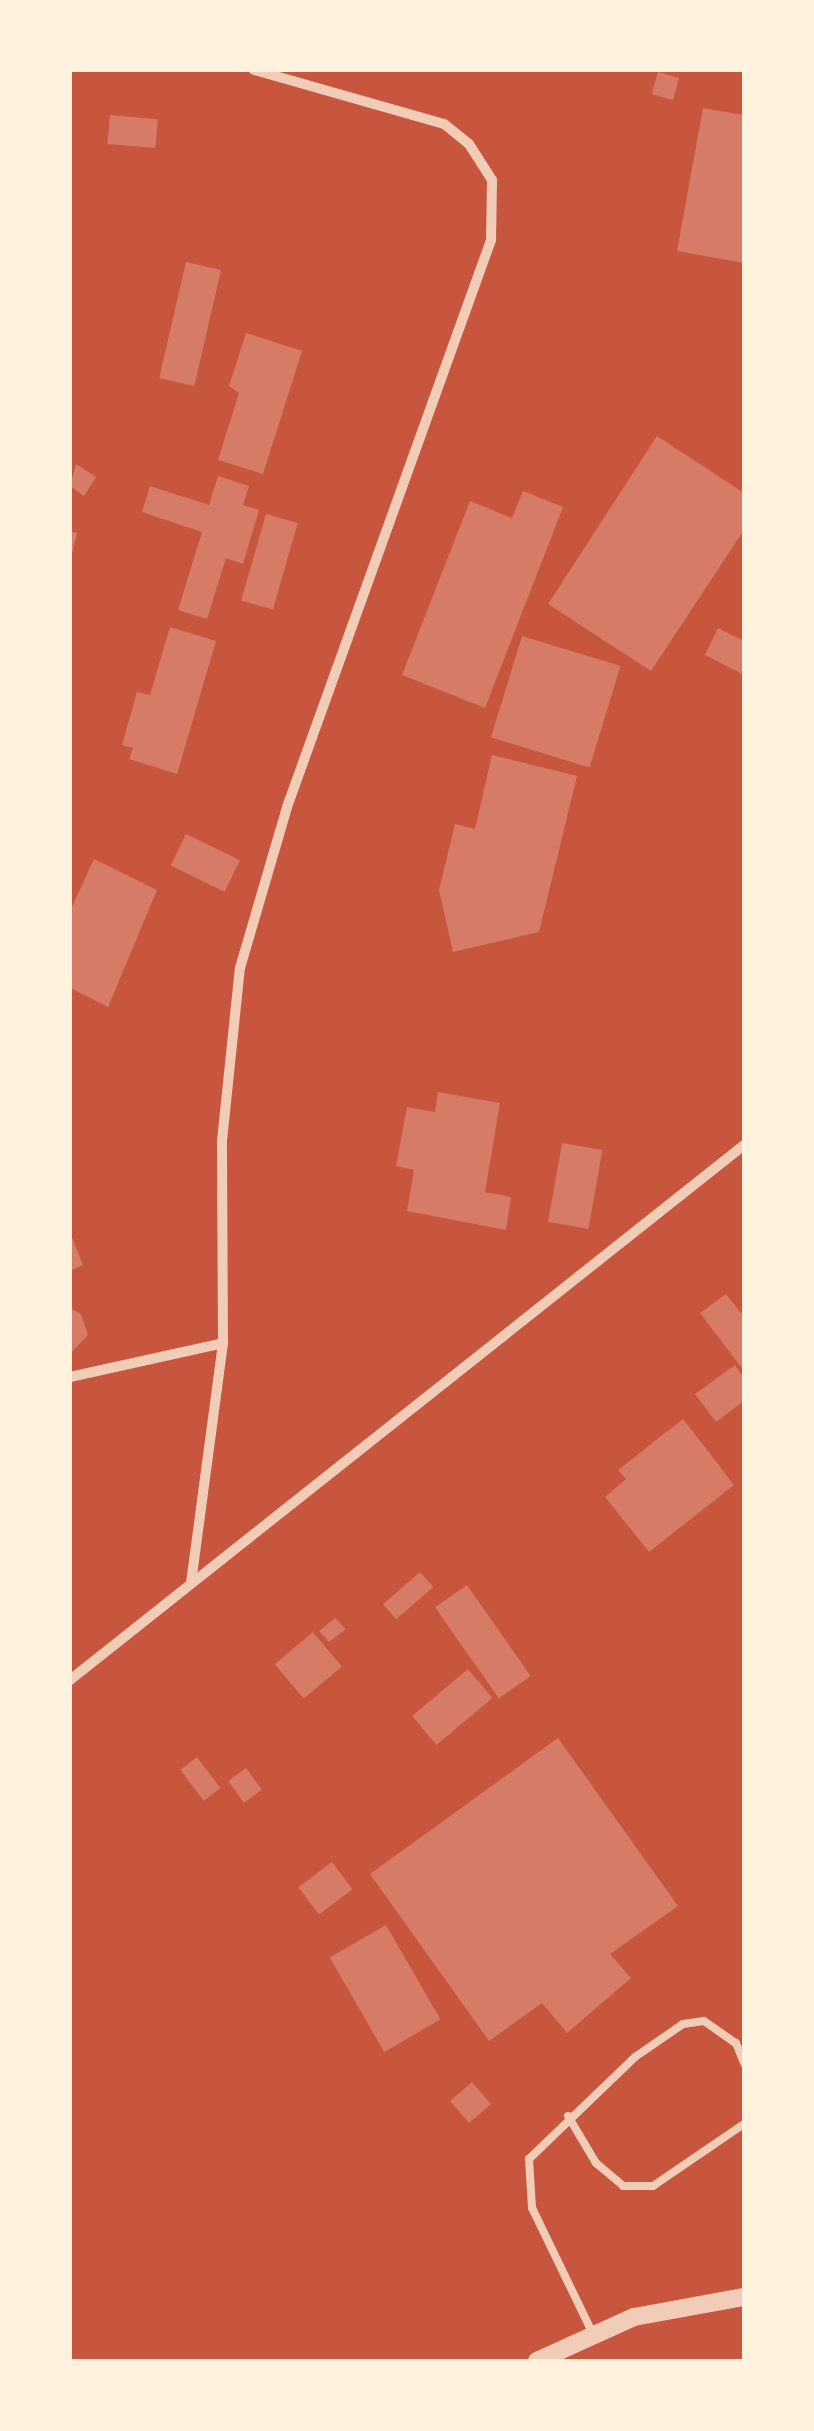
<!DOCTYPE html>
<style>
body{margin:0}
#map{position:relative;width:814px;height:2431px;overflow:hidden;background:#c8553d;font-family:Manrope,sans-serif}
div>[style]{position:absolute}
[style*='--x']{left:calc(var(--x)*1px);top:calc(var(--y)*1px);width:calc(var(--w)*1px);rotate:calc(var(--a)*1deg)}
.building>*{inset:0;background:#d67c66;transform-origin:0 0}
.service>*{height:8px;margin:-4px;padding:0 4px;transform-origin:4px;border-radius:4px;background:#f1ccb7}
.minor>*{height:10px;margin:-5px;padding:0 5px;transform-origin:5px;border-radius:5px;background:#f1ccb7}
.tertiary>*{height:18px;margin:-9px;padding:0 9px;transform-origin:9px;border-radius:9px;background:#f1ccb7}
span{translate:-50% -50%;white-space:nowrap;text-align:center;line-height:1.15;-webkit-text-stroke:10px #fff3e0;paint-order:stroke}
.frame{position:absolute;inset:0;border:72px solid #fff3e0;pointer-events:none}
</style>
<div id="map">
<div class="building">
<div style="left:658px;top:72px;width:22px;height:23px;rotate:16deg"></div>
<div style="clip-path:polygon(703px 108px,744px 115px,744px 263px,677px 251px)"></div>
<div style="left:110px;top:115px;width:48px;height:29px;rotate:5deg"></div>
<div style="left:186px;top:262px;width:36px;height:119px;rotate:13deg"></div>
<div style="clip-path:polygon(246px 333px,302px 351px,263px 474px,218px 460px,239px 393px,229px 386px)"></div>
<div style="clip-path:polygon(657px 436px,744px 493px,744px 530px,651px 671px,548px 604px)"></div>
<div style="clip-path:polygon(76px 464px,96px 477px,84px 496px,70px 486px)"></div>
<div style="clip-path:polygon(218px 476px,249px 486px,243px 505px,259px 510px,243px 564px,226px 558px,207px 619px,178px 610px,202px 532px,142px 512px,150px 486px,209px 505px)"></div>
<div style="clip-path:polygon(523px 491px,563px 507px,485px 708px,402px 675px,470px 501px,512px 518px)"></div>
<div style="left:266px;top:514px;width:33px;height:90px;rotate:16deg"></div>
<div style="clip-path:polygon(70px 531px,77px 533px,71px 558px,70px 558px)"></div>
<div style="clip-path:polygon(170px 627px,216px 641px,177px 774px,129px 759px,133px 748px,122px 745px,137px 692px,150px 695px)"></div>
<div style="clip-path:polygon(718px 628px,744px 641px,744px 675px,705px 655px)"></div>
<div style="left:522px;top:636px;width:103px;height:106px;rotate:17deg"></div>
<div style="clip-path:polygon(492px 755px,577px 776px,539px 932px,453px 952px,439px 890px,455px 824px,475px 829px)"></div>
<div style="left:186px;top:834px;width:60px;height:35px;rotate:26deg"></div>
<div style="clip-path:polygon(94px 859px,157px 890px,108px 1007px,70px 988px,70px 911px)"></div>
<div style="clip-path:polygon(438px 1092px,500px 1103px,485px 1192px,511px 1197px,506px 1230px,407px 1211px,414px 1170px,396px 1166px,407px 1107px,435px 1112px)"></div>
<div style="left:562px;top:1143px;width:41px;height:80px;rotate:10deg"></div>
<div style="clip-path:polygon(70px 1233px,83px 1265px,70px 1271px)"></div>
<div style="clip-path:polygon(726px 1294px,744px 1317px,744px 1371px,700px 1313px)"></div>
<div style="clip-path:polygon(70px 1308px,81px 1314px,88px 1335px,70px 1354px)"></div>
<div style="clip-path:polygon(735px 1365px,744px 1378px,744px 1401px,716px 1422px,695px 1394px)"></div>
<div style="clip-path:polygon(683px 1419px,734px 1485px,649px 1552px,605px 1497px,626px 1479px,618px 1470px)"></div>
<div style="left:420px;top:1572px;width:20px;height:49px;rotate:49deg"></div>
<div style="left:467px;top:1585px;width:111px;height:39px;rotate:55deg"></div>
<div style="clip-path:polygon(335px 1618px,346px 1629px,329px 1642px,319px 1631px)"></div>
<div style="left:313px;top:1632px;width:45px;height:50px;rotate:50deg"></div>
<div style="left:468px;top:1669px;width:38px;height:73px;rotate:50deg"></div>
<div style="clip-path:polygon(558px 1738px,678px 1906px,610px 1954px,631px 1978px,567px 2033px,542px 2003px,489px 2041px,370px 1874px)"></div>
<div style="left:197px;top:1757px;width:39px;height:21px;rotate:53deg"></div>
<div style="left:246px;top:1768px;width:27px;height:22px;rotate:54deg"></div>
<div style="left:332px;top:1862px;width:34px;height:42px;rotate:53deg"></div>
<div style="left:386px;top:1925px;width:109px;height:65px;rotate:60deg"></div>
<div style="left:472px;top:2082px;width:29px;height:29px;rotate:49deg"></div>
</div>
<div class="service">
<div style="--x:568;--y:2116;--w:55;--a:59.2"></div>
<div style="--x:596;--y:2163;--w:35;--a:40"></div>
<div style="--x:623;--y:2186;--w:30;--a:0"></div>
<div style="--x:653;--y:2186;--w:110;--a:-34.3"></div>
<div style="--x:593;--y:2334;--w:140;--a:-115.8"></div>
<div style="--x:532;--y:2208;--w:49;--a:-93.5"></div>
<div style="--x:529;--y:2159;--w:147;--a:-43.9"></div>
<div style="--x:635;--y:2057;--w:58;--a:-34.5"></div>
<div style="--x:683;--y:2024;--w:21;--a:-8"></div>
<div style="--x:704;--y:2021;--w:39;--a:35"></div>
<div style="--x:736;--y:2043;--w:22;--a:68"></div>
</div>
<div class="minor">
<div style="--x:70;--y:1377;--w:157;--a:-12.5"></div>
<div style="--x:191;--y:1583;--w:242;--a:-82.4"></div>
<div style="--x:223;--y:1343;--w:202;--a:-90.3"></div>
<div style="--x:222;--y:1141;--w:174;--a:-84.1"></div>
<div style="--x:240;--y:968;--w:168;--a:-73.7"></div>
<div style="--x:287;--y:807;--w:603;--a:-70.21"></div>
<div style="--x:491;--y:240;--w:60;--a:-89"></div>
<div style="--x:492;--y:180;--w:43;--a:-122.6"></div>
<div style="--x:469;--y:144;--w:32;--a:-141"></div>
<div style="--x:444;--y:124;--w:198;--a:-164.1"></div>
<div style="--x:70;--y:1680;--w:861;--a:-38.44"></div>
</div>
<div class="tertiary">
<div style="--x:537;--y:2361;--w:107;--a:-24.4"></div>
<div style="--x:634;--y:2317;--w:112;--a:-10.3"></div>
</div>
<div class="frame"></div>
</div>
